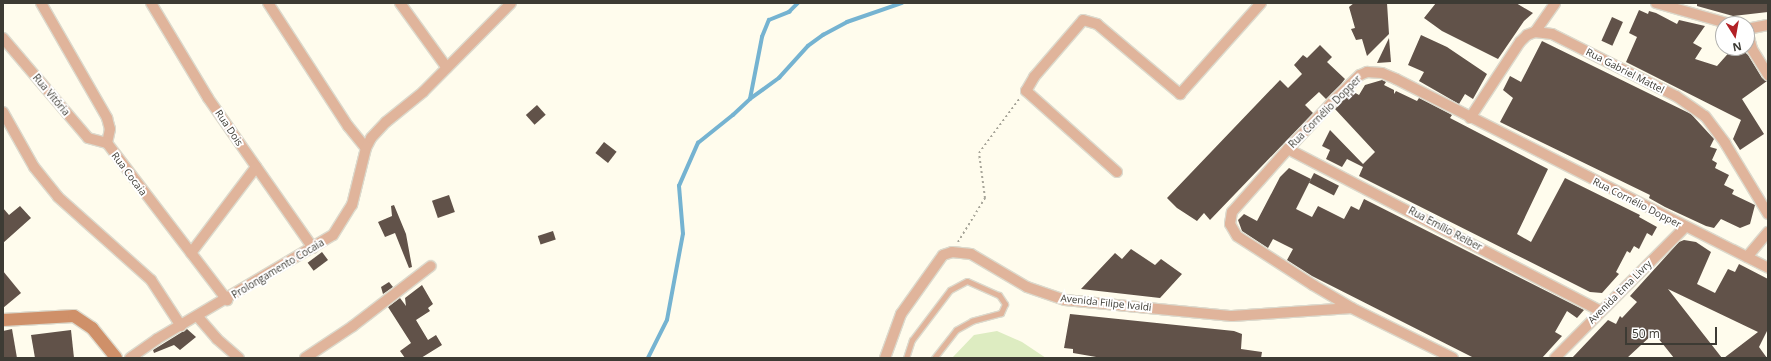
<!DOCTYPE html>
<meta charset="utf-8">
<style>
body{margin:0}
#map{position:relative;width:1771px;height:361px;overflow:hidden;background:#fffced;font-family:"Open Sans",sans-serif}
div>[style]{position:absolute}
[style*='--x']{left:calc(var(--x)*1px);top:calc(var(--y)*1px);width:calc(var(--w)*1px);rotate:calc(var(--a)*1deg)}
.green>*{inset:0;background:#ddecc1}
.stream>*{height:3.5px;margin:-1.75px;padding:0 1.75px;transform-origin:1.75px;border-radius:1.75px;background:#75b3d1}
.building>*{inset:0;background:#615249;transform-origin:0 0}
.path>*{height:2px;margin-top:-1px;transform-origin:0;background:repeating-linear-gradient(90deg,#a8a69a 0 2px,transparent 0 5px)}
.roads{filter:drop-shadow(1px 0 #dcd9cc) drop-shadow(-1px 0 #dcd9cc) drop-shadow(0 1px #dcd9cc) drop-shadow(0 -1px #dcd9cc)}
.lane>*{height:5px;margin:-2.5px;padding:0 2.5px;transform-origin:2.5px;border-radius:2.5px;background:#e0b49b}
.street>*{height:10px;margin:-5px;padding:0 5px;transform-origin:5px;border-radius:5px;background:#e0b49b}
.secondary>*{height:12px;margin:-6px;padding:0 6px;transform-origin:6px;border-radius:6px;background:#cf9069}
span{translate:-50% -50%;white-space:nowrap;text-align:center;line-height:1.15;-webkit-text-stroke:4px #fff;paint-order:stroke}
.street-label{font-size:10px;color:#3d3b34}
.frame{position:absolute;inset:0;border:4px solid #3d3b34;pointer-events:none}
.north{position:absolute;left:1715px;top:16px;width:40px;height:40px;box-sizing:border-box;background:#fff;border:1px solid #b1b1ae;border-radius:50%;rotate:169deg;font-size:11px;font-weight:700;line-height:16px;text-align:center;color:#3d3b34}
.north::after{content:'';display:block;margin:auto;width:14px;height:18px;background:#b22126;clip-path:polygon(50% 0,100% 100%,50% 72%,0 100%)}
.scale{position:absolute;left:1625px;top:327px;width:92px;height:18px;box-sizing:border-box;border:2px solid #3d3b34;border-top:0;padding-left:5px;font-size:12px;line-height:14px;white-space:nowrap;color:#3d3b34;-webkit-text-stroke:3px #fff;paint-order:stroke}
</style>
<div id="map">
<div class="green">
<div style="clip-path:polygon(997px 331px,1022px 342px,1046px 358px,952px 358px,974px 335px)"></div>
</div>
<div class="stream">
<div style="--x:750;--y:99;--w:36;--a:-36"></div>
<div style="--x:779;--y:78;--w:43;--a:-47.8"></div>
<div style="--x:808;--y:46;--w:19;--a:-36"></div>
<div style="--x:823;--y:35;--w:27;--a:-28"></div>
<div style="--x:847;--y:22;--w:58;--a:-19.1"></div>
<div style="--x:648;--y:358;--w:42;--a:-63.4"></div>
<div style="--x:667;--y:320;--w:87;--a:-79.5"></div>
<div style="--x:683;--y:234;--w:48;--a:-94.8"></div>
<div style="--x:679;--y:186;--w:47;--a:-66.2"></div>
<div style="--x:698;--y:143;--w:45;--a:-38.7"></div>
<div style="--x:733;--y:115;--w:23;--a:-43"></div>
<div style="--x:750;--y:99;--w:63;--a:-79"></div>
<div style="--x:762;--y:37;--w:18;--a:-68"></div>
<div style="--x:769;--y:20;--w:22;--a:-22"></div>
<div style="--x:789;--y:12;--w:13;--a:-45"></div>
</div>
<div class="building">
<div style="clip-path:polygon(1354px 3px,1387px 3px,1389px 34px,1367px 56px,1362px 39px,1356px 40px,1351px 29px,1355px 28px,1349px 7px)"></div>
<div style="clip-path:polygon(1436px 3px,1516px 3px,1533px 13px,1524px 21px,1498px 59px,1442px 31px,1424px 18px)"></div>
<div style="clip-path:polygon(1697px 3px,1768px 3px,1768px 12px,1733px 16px,1697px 6px)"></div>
<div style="clip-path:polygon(1639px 10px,1648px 14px,1649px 11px,1656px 13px,1677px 24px,1679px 20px,1705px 26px,1693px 43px,1702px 48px,1695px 59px,1717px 66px,1733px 48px,1740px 48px,1748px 55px,1762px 78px,1767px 81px,1742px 99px,1764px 134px,1740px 150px,1733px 139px,1741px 120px,1626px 62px,1637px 37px,1629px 33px)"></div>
<div style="left:1612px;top:17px;width:12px;height:26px;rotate:24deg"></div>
<div style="clip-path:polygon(1421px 35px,1447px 47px,1487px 74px,1473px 99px,1465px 94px,1459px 104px,1419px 81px,1424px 72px,1408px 65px)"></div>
<div style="clip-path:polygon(1389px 38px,1391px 62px,1377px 63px)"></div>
<div style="clip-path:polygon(1542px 41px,1691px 114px,1714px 139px,1710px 147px,1717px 149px,1712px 160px,1717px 163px,1715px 168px,1729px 175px,1724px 185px,1734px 190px,1732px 194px,1755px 205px,1750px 224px,1740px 228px,1721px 219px,1714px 228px,1706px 226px,1665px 207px,1649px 198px,1650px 195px,1500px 122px,1513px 98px,1503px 90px,1510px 76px,1521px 82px)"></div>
<div style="clip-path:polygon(1320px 45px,1332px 57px,1327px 62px,1345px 79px,1341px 84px,1326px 99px,1319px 92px,1305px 105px,1313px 113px,1210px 220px,1204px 213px,1197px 221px,1177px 208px,1167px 198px,1280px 80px,1288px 88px,1302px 74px,1294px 65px,1303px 55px,1307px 58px)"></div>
<div style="clip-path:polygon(1382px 80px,1386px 82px,1384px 85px,1394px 90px,1394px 94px,1396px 91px,1417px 101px,1419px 98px,1452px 115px,1450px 118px,1548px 169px,1517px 234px,1531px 242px,1565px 178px,1640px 215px,1639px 217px,1657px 227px,1652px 236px,1647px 233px,1639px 249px,1634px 246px,1630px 253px,1627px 251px,1616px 272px,1619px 274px,1602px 293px,1590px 292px,1359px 176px,1363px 167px,1347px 159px,1342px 167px,1326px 159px,1330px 150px,1322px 146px,1330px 130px,1363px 164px,1375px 152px,1335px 109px,1352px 91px,1359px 95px,1365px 85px)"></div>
<div style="left:537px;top:105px;width:13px;height:15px;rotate:48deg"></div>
<div style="left:604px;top:142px;width:16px;height:14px;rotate:38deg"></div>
<div style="clip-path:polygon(1289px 168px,1311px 179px,1296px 209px,1312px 217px,1318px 206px,1344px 219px,1351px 206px,1359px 210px,1364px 199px,1584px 310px,1577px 318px,1567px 311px,1555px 332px,1562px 336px,1542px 358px,1474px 358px,1312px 276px,1287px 260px,1293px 249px,1273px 239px,1268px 248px,1242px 231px,1238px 220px,1244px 214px,1257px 221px,1280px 177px)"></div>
<div style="left:1314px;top:173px;width:28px;height:11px;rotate:27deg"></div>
<div style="left:449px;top:195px;width:18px;height:18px;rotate:71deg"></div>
<div style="clip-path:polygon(394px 205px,406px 234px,412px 267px,409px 268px,395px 233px,385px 237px,378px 222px,392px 216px,391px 206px)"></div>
<div style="clip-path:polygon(20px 206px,31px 218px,3px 243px,3px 208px,9px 215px)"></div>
<div style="left:553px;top:231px;width:9px;height:16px;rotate:72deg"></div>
<div style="clip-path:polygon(1684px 240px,1696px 242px,1711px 252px,1697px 284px,1715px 293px,1728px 269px,1735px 272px,1739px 264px,1768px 279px,1768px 329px,1759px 347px,1767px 358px,1724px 358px,1758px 332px,1668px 289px,1722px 358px,1674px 358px,1654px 333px,1627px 358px,1572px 358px,1608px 320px,1616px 324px,1620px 316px,1622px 318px,1637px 302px,1630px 296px,1679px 242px)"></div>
<div style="clip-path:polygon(1131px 249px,1155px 265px,1161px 259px,1182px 274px,1160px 298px,1081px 289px,1115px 253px,1122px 259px)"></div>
<div style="left:322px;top:252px;width:10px;height:18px;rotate:53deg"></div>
<div style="clip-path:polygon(3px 271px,21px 293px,3px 308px)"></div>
<div style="clip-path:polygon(389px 282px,393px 287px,383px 294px,381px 287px)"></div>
<div style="clip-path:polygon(422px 285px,433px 304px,428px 308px,430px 311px,416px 320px,428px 340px,436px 335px,442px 345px,421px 358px,405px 358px,400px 351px,411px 343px,388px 307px,400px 298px,406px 306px,405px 298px)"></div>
<div style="clip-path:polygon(1070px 314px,1234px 331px,1242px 334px,1241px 349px,1262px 352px,1261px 358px,1102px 358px,1073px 353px,1073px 349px,1064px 348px)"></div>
<div style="clip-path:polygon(12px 329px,17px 358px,4px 358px,3px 331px)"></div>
<div style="clip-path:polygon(187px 329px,196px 337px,180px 350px,174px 345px,154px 353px,153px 350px)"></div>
<div style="clip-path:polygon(71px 330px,74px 358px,35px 358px,31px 335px)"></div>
</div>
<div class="path">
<div style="--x:958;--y:242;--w:52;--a:-58.5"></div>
<div style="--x:985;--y:198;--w:45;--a:-97.6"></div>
<div style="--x:979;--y:153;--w:69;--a:-53.3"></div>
</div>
<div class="roads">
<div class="lane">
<div style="--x:906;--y:358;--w:19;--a:-72"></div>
<div style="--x:912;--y:340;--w:63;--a:-52.8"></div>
<div style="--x:950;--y:290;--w:19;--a:-28"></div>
<div style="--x:967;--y:281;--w:35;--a:24"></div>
<div style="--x:999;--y:295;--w:11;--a:56"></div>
<div style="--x:1005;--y:304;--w:10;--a:114"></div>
<div style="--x:1001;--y:313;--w:30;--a:165"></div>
<div style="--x:972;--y:321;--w:18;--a:151"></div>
<div style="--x:956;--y:330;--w:36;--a:128"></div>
</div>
<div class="street">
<div style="--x:41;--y:3;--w:133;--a:60.1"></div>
<div style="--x:107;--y:118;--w:11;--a:75"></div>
<div style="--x:110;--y:129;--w:14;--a:102"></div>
<div style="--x:107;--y:143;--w:198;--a:52.6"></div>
<div style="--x:151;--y:3;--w:111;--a:59"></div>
<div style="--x:208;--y:98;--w:183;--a:55"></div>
<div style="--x:268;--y:3;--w:147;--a:57"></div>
<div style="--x:348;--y:126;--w:28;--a:51"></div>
<div style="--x:400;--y:3;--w:80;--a:54.1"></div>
<div style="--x:1656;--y:3;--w:77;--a:15.8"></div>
<div style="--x:1747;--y:29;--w:21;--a:-11"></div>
<div style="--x:1747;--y:30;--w:20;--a:75"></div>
<div style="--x:1752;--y:49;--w:31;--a:58"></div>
<div style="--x:1535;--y:32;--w:35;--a:-55"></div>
<div style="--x:3;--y:38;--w:131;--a:49.6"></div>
<div style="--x:88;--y:138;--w:20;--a:15"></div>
<div style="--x:3;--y:112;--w:63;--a:60.6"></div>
<div style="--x:34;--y:167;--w:38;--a:51"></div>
<div style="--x:58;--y:197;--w:125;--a:41.7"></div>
<div style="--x:151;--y:280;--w:55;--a:56.9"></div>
<div style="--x:1470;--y:118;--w:91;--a:-56.7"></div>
<div style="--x:1520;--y:42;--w:10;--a:-45"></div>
<div style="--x:1527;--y:35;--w:9;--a:-21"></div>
<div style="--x:1535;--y:32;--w:17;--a:7"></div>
<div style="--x:1552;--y:34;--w:139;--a:26.6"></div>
<div style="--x:1676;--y:96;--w:35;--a:35"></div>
<div style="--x:1705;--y:116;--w:34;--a:53"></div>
<div style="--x:1725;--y:143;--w:83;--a:58.8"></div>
<div style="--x:1288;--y:149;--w:352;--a:27.4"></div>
<div style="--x:1117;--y:172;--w:122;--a:-138.3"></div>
<div style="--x:1026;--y:91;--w:16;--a:-60"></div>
<div style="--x:1034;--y:77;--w:75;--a:-49.3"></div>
<div style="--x:1083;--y:20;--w:15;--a:16"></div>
<div style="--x:1097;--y:24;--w:109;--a:40.1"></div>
<div style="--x:1180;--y:94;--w:122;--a:-48.3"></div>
<div style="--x:191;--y:253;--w:108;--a:-52.9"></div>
<div style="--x:1747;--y:257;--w:33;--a:-50"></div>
<div style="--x:198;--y:317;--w:29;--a:49"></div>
<div style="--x:217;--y:339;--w:29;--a:41"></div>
<div style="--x:130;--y:358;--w:33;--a:-35"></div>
<div style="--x:157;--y:339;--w:204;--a:-30.6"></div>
<div style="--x:333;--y:235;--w:36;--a:-58"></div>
<div style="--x:352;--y:205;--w:59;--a:-76.2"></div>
<div style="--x:366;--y:148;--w:11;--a:-63"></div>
<div style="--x:371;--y:138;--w:22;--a:-47"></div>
<div style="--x:386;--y:122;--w:48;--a:-39"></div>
<div style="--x:423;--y:92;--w:125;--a:-45.3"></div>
<div style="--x:305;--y:358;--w:58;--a:-33.7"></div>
<div style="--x:353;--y:326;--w:98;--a:-37.6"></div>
<div style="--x:885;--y:358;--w:47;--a:-70"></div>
<div style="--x:901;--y:314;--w:72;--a:-54.6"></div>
<div style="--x:943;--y:255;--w:9;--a:-18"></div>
<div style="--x:952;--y:252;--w:19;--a:6"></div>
<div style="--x:971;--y:254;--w:65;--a:30.5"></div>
<div style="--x:1027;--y:287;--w:40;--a:18.9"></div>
<div style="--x:1065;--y:300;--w:168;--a:5.5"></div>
<div style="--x:1232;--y:316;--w:120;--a:-3.8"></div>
<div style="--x:1453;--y:358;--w:113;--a:-153.7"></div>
<div style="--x:1352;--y:308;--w:45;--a:-149.5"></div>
<div style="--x:1313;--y:285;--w:90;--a:-147.2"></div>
<div style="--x:1237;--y:236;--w:14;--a:-120"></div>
<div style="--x:1230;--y:224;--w:12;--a:-81"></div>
<div style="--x:1232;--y:212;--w:84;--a:-48.4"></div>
<div style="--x:1288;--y:149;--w:70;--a:-46.7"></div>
<div style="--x:1336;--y:98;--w:33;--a:-44"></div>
<div style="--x:1360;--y:75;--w:8;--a:-23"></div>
<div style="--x:1367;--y:72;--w:15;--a:4"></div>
<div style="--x:1382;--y:73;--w:15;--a:23"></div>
<div style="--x:1396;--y:79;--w:417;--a:26.9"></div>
<div style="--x:1555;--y:358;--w:185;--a:-45.2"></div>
</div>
<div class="secondary">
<div style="--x:3;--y:320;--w:71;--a:-3.2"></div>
<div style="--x:74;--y:316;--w:22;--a:34"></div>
<div style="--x:92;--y:328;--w:38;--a:51"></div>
</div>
</div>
<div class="street-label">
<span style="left:1625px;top:71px;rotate:27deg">Rua Gabriel Mattel</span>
<span style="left:51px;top:95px;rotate:50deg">Rua Vitória</span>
<span style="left:1325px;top:112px;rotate:-45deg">Rua Cornélio Dopper</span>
<span style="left:229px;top:128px;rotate:56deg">Rua Dois</span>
<span style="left:129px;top:174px;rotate:53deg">Rua Cocaia</span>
<span style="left:1637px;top:203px;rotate:27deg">Rua Cornélio Dopper</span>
<span style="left:1445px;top:229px;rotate:28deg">Rua Emílio Reiber</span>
<span style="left:278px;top:269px;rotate:-31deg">Prolongamento Cocaia</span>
<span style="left:1620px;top:292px;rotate:-45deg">Avenida Ema Livry</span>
<span style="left:1106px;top:303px;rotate:6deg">Avenida Filipe Ivaldi</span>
</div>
<div class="frame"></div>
<div class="north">N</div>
<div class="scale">50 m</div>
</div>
